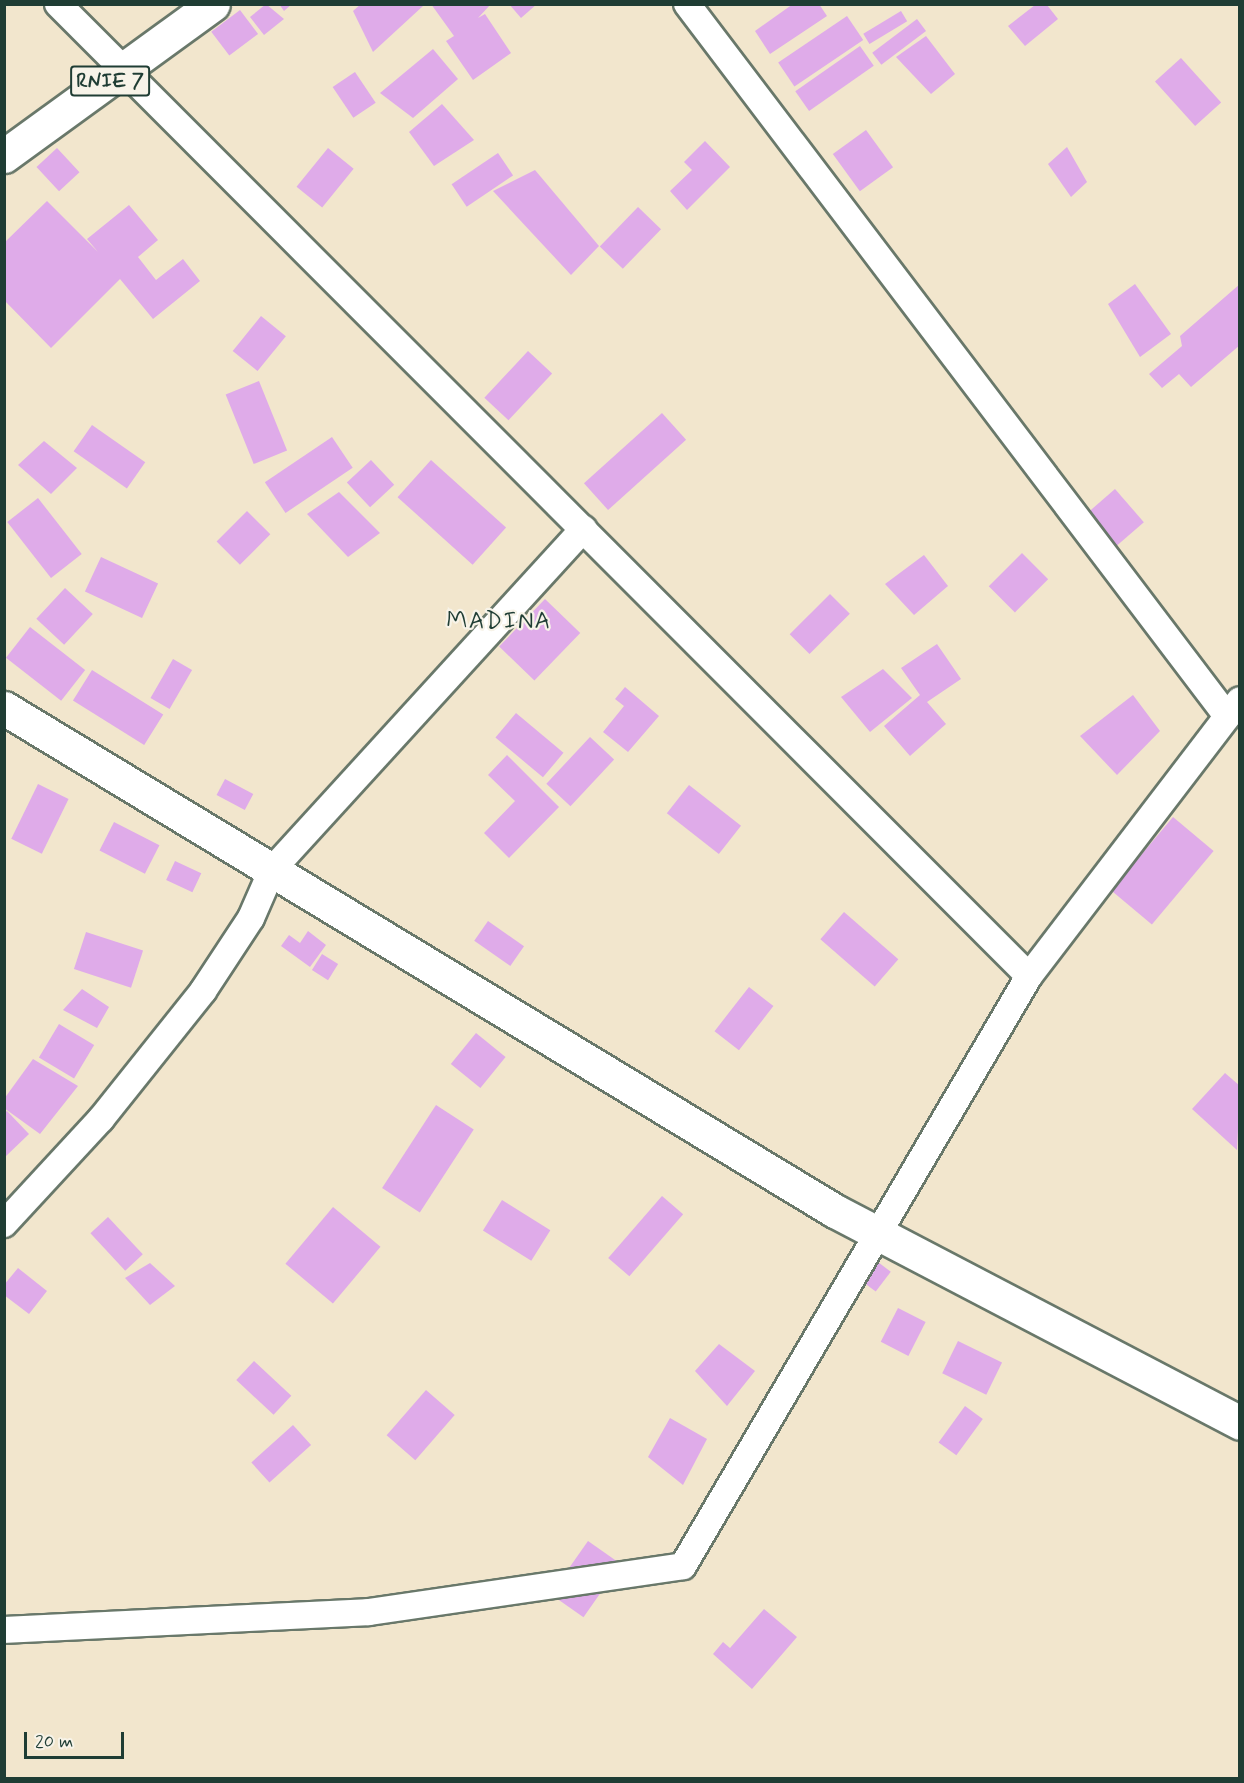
<!DOCTYPE html>
<style>
body{margin:0}
#map{position:relative;width:1244px;height:1783px;overflow:hidden;background:#f2e6cd;font-family:Mynerve,sans-serif}
div>[style]{position:absolute}
[style*='--x']{left:calc(var(--x)*1px);top:calc(var(--y)*1px);width:calc(var(--w)*1px);rotate:calc(var(--a)*1deg)}
.building>*{inset:0;background:#dfabe9;transform-origin:0 0}
.roads{filter:drop-shadow(2px 0 #69786a) drop-shadow(-2px 0 #69786a) drop-shadow(0 2px #69786a) drop-shadow(0 -2px #69786a)}
.minor>*{height:26px;margin:-13px;padding:0 13px;transform-origin:13px;border-radius:13px;background:#fff}
.tertiary>*{height:33px;margin:-16.5px;padding:0 16.5px;transform-origin:16.5px;border-radius:16.5px;background:#fff}
.primary>*{height:33px;margin:-16.5px;padding:0 16.5px;transform-origin:16.5px;border-radius:16.5px;background:#fff}
span{translate:-50% -50%;white-space:nowrap;text-align:center;line-height:1.15;-webkit-text-stroke:4.5px #f7f3e8;paint-order:stroke}
.shield-label span{padding:2px 4px;background:#f7f3e8;border:2px solid;border-radius:4px;-webkit-text-stroke-width:0}
.shield-label{font-size:20px;color:#1f3d34;font-weight:700}
.quarter-label{font-size:24px;color:#1f3d34;letter-spacing:1.5px}
.frame{position:absolute;inset:0;border:6px solid #1f3d34;pointer-events:none}
.scale{position:absolute;left:24px;top:1732px;width:100px;height:27px;box-sizing:border-box;border:3px solid #1f3d34;border-top:0;padding-left:8px;font-size:18px;line-height:21px;white-space:nowrap;color:#1f3d34;-webkit-text-stroke:4px #f7f3e8;paint-order:stroke}
</style>
<div id="map">
<div class="building">
<div style="clip-path:polygon(266px 4px,284px 19px,264px 35px,250px 17px)"></div>
<div style="clip-path:polygon(279px 4px,292px 4px,284px 11px)"></div>
<div style="clip-path:polygon(361px 4px,421px 4px,423px 6px,373px 52px,353px 11px)"></div>
<div style="clip-path:polygon(431px 4px,491px 4px,478px 18px,485px 14px,511px 53px,473px 80px,446px 41px,454px 36px)"></div>
<div style="clip-path:polygon(509px 4px,537px 4px,521px 18px)"></div>
<div style="clip-path:polygon(793px 4px,819px 4px,827px 16px,770px 54px,755px 31px)"></div>
<div style="clip-path:polygon(1035px 5px,1047px 5px,1058px 19px,1025px 46px,1008px 26px)"></div>
<div style="left:240px;top:10px;width:30px;height:36px;rotate:53deg"></div>
<div style="left:901px;top:11px;width:12px;height:44px;rotate:59deg"></div>
<div style="left:847px;top:16px;width:29px;height:83px;rotate:56deg"></div>
<div style="left:917px;top:19px;width:15px;height:56px;rotate:53deg"></div>
<div style="clip-path:polygon(926px 36px,955px 74px,931px 94px,896px 57px)"></div>
<div style="left:860px;top:46px;width:24px;height:79px;rotate:55deg"></div>
<div style="clip-path:polygon(433px 49px,458px 79px,413px 118px,380px 93px)"></div>
<div style="left:1181px;top:58px;width:60px;height:35px;rotate:48deg"></div>
<div style="left:355px;top:72px;width:37px;height:27px;rotate:56deg"></div>
<div style="clip-path:polygon(442px 104px,474px 140px,434px 166px,409px 132px)"></div>
<div style="left:866px;top:130px;width:46px;height:41px;rotate:54deg"></div>
<div style="clip-path:polygon(705px 141px,730px 167px,687px 210px,670px 191px,692px 170px,684px 162px)"></div>
<div style="clip-path:polygon(1067px 147px,1087px 182px,1071px 197px,1048px 164px)"></div>
<div style="left:57px;top:148px;width:33px;height:28px;rotate:47deg"></div>
<div style="left:328px;top:148px;width:33px;height:50px;rotate:39deg"></div>
<div style="left:498px;top:153px;width:27px;height:56px;rotate:56deg"></div>
<div style="clip-path:polygon(535px 170px,599px 246px,571px 275px,493px 191px)"></div>
<div style="clip-path:polygon(47px 201px,98px 252px,87px 239px,129px 205px,158px 240px,138px 257px,156px 280px,183px 259px,200px 281px,153px 319px,120px 279px,51px 348px,4px 300px,4px 243px)"></div>
<div style="left:638px;top:207px;width:32px;height:55px;rotate:44deg"></div>
<div style="clip-path:polygon(1135px 284px,1171px 334px,1140px 357px,1108px 304px)"></div>
<div style="clip-path:polygon(1240px 284px,1240px 345px,1191px 387px,1179px 374px,1162px 388px,1149px 374px,1182px 346px,1180px 336px)"></div>
<div style="left:261px;top:316px;width:32px;height:45px;rotate:39deg"></div>
<div style="left:528px;top:351px;width:33px;height:64px;rotate:43deg"></div>
<div style="left:259px;top:381px;width:75px;height:36px;rotate:68deg"></div>
<div style="left:662px;top:413px;width:36px;height:105px;rotate:48deg"></div>
<div style="left:92px;top:425px;width:65px;height:32px;rotate:35deg"></div>
<div style="left:332px;top:437px;width:37px;height:81px;rotate:56deg"></div>
<div style="clip-path:polygon(44px 441px,77px 468px,51px 494px,18px 465px)"></div>
<div style="left:371px;top:460px;width:34px;height:33px;rotate:47deg"></div>
<div style="left:431px;top:460px;width:101px;height:50px;rotate:42deg"></div>
<div style="left:1115px;top:489px;width:44px;height:41px;rotate:49deg"></div>
<div style="clip-path:polygon(339px 492px,380px 533px,348px 557px,307px 514px)"></div>
<div style="left:38px;top:498px;width:71px;height:39px;rotate:52deg"></div>
<div style="left:247px;top:511px;width:33px;height:43px;rotate:45deg"></div>
<div style="left:1022px;top:553px;width:37px;height:47px;rotate:45deg"></div>
<div style="clip-path:polygon(924px 555px,948px 586px,914px 615px,885px 584px)"></div>
<div style="left:101px;top:557px;width:63px;height:38px;rotate:25deg"></div>
<div style="left:65px;top:588px;width:38px;height:42px;rotate:43deg"></div>
<div style="left:830px;top:594px;width:28px;height:57px;rotate:45deg"></div>
<div style="left:545px;top:599px;width:49px;height:66px;rotate:44deg"></div>
<div style="left:30px;top:627px;width:70px;height:39px;rotate:38deg"></div>
<div style="clip-path:polygon(937px 644px,961px 679px,927px 702px,946px 724px,910px 756px,884px 726px,920px 695px,901px 668px)"></div>
<div style="left:173px;top:659px;width:22px;height:45px;rotate:30deg"></div>
<div style="clip-path:polygon(883px 669px,912px 698px,870px 732px,841px 697px)"></div>
<div style="left:92px;top:670px;width:84px;height:36px;rotate:32deg"></div>
<div style="clip-path:polygon(625px 687px,659px 716px,628px 752px,603px 732px,624px 706px,615px 699px)"></div>
<div style="clip-path:polygon(1133px 695px,1160px 731px,1117px 775px,1080px 736px)"></div>
<div style="left:516px;top:713px;width:62px;height:32px;rotate:40deg"></div>
<div style="left:590px;top:737px;width:33px;height:64px;rotate:43deg"></div>
<div style="clip-path:polygon(507px 755px,559px 807px,509px 858px,484px 833px,515px 801px,488px 775px)"></div>
<div style="left:225px;top:779px;width:32px;height:18px;rotate:28deg"></div>
<div style="left:38px;top:784px;width:34px;height:61px;rotate:26deg"></div>
<div style="left:689px;top:785px;width:66px;height:36px;rotate:38deg"></div>
<div style="left:1173px;top:817px;width:53px;height:96px;rotate:40deg"></div>
<div style="left:114px;top:822px;width:51px;height:32px;rotate:27deg"></div>
<div style="left:175px;top:861px;width:29px;height:21px;rotate:25deg"></div>
<div style="left:844px;top:912px;width:72px;height:36px;rotate:41deg"></div>
<div style="left:488px;top:921px;width:44px;height:24px;rotate:35deg"></div>
<div style="clip-path:polygon(308px 931px,326px 945px,310px 967px,281px 946px,289px 935px,300px 943px)"></div>
<div style="left:86px;top:932px;width:60px;height:39px;rotate:18deg"></div>
<div style="left:322px;top:954px;width:19px;height:19px;rotate:32deg"></div>
<div style="left:749px;top:987px;width:31px;height:56px;rotate:38deg"></div>
<div style="clip-path:polygon(82px 989px,109px 1007px,97px 1028px,63px 1010px)"></div>
<div style="left:59px;top:1024px;width:41px;height:39px;rotate:31deg"></div>
<div style="left:476px;top:1033px;width:38px;height:40px;rotate:39deg"></div>
<div style="clip-path:polygon(33px 1059px,78px 1086px,40px 1134px,4px 1108px,4px 1099px)"></div>
<div style="clip-path:polygon(1225px 1073px,1240px 1086px,1237px 1150px,1192px 1109px)"></div>
<div style="left:436px;top:1105px;width:45px;height:99px;rotate:33deg"></div>
<div style="clip-path:polygon(7px 1111px,29px 1134px,4px 1158px,4px 1113px)"></div>
<div style="left:662px;top:1196px;width:28px;height:82px;rotate:41deg"></div>
<div style="left:502px;top:1200px;width:57px;height:36px;rotate:32deg"></div>
<div style="left:333px;top:1207px;width:62px;height:74px;rotate:40deg"></div>
<div style="left:108px;top:1217px;width:51px;height:24px;rotate:47deg"></div>
<div style="left:870px;top:1256px;width:26px;height:25px;rotate:37deg"></div>
<div style="clip-path:polygon(150px 1263px,175px 1286px,150px 1305px,125px 1278px)"></div>
<div style="clip-path:polygon(18px 1268px,47px 1291px,29px 1314px,4px 1295px,4px 1285px)"></div>
<div style="left:898px;top:1308px;width:31px;height:38px;rotate:27deg"></div>
<div style="left:958px;top:1341px;width:49px;height:36px;rotate:26deg"></div>
<div style="clip-path:polygon(719px 1344px,755px 1371px,727px 1406px,695px 1371px)"></div>
<div style="left:254px;top:1361px;width:51px;height:26px;rotate:43deg"></div>
<div style="left:426px;top:1390px;width:38px;height:60px;rotate:41deg"></div>
<div style="left:965px;top:1406px;width:22px;height:45px;rotate:36deg"></div>
<div style="clip-path:polygon(670px 1418px,707px 1439px,683px 1485px,648px 1457px)"></div>
<div style="left:293px;top:1425px;width:27px;height:56px;rotate:48deg"></div>
<div style="left:588px;top:1541px;width:40px;height:65px;rotate:35deg"></div>
<div style="clip-path:polygon(764px 1609px,797px 1637px,752px 1689px,713px 1654px,723px 1642px,730px 1648px)"></div>
</div>
<div class="roads">
<div class="minor">
<div style="--x:58;--y:4;--w:1374;--a:45.03"></div>
<div style="--x:687;--y:4;--w:894;--a:52.82"></div>
<div style="--x:4;--y:1224;--w:143;--a:-47.3"></div>
<div style="--x:101;--y:1119;--w:164;--a:-51.4"></div>
<div style="--x:203;--y:991;--w:87;--a:-56.7"></div>
<div style="--x:251;--y:918;--w:52;--a:-66.4"></div>
<div style="--x:272;--y:870;--w:462;--a:-47.6"></div>
<div style="--x:4;--y:1630;--w:365;--a:-2.8"></div>
<div style="--x:369;--y:1612;--w:317;--a:-8.3"></div>
<div style="--x:683;--y:1566;--w:684;--a:-59.61"></div>
<div style="--x:1029;--y:976;--w:347;--a:-52.6"></div>
</div>
<div class="tertiary">
<div style="--x:4;--y:708;--w:971;--a:31.19"></div>
<div style="--x:835;--y:1211;--w:457;--a:27.6"></div>
</div>
<div class="primary">
<div style="--x:4;--y:156;--w:258;--a:-36"></div>
</div>
</div>
<div class="shield-label">
<span style="left:110px;top:81px">RNIE 7</span>
</div>
<div class="quarter-label">
<span style="left:499px;top:622px">MADINA</span>
</div>
<div class="frame"></div>
<div class="scale">20 m</div>
</div>
